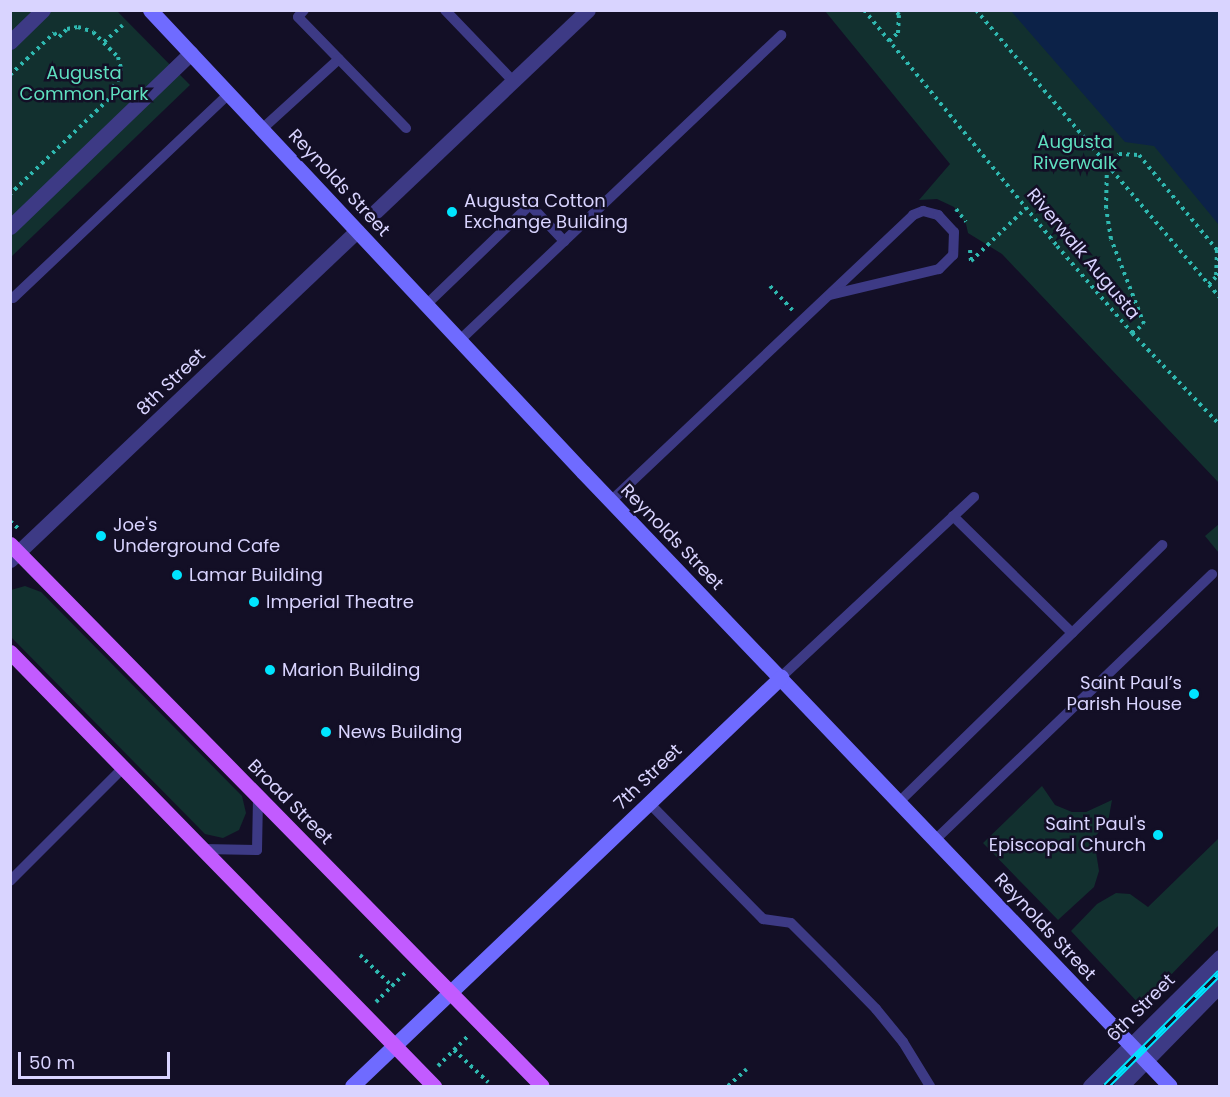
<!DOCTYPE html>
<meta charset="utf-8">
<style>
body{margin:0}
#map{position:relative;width:1230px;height:1097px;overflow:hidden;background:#130f26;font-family:Poppins,sans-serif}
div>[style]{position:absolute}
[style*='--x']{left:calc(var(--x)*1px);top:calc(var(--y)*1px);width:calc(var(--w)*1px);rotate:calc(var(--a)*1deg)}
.green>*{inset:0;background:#12302f}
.water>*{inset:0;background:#0c2248}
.path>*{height:4px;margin-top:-2px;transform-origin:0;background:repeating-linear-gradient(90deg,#2fb8b0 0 3px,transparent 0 7.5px)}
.service>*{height:10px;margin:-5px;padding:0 5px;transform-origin:5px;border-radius:5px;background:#3d3a85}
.pedestrian>*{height:15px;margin:-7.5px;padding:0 7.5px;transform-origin:7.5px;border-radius:7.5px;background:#3d3a85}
.minor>*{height:15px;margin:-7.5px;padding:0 7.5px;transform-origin:7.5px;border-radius:7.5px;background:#3d3a85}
.tertiary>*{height:15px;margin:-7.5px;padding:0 7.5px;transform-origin:7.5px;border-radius:7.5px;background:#3d3a85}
.secondary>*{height:15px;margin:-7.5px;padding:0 7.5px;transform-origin:7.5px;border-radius:7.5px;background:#6f6bff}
.primary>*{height:15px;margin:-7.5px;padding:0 7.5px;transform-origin:7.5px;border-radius:7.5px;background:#c25bff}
.rail>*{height:7px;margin-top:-3.5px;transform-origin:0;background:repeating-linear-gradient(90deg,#130f26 0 14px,#00e5ff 0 28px);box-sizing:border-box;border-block:2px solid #00e5ff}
.dots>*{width:16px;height:16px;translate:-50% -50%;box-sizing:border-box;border:3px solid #130f26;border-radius:50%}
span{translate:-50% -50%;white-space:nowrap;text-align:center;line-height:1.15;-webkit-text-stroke:5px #130f26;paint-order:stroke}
.park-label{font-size:18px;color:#5fe0c0}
.street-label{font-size:18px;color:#d9d4ff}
.poi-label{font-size:18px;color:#d9d4ff}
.left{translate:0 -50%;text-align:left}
.right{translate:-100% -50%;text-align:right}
.frame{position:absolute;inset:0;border:12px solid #d9d4ff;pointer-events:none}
.scale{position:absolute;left:18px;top:1052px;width:152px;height:27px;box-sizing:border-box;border:3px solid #d9d4ff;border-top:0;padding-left:8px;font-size:18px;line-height:21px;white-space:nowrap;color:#d9d4ff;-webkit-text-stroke:4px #130f26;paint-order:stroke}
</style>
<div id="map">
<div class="green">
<div style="clip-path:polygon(11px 11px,117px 11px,190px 85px,11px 257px)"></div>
<div style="clip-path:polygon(825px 11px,1116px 11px,1219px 129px,1219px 483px,1002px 254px,968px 233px,966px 224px,954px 207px,937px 199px,919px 200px,950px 164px)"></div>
<div style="clip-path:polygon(1219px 524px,1219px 553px,1205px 536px)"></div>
<div style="clip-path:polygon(25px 586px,41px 592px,242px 796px,246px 813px,239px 830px,223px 838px,205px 834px,11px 637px,11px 590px)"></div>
<div style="clip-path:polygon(1042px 786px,1055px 805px,1072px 812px,1086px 812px,1112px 800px,1108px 822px,1090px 842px,1096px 852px,1099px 871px,1094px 887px,1058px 920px,983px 843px)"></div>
<div style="clip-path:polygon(1219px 838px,1219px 925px,1141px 1006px,1071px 931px,1097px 904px,1116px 893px,1130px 894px,1148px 907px)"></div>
</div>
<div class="water">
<div style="clip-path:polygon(1011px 11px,1219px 11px,1219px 225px,1154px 146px,1125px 142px)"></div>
</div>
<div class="path">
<div style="--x:864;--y:10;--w:305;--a:50.7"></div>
<div style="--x:1057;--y:246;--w:115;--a:49.2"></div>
<div style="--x:1132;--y:333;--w:127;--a:46.3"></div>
<div style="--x:976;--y:10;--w:377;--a:49.7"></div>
<div style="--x:889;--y:41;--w:12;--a:-42"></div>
<div style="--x:898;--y:33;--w:18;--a:-87"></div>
<div style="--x:899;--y:15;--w:6;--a:-129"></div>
<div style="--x:104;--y:42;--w:25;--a:-42"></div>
<div style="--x:10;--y:75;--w:61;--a:-43.7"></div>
<div style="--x:54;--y:33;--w:6;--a:39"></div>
<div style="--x:59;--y:37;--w:11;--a:-45"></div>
<div style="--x:67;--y:29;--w:11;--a:-10"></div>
<div style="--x:78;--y:27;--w:16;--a:18"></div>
<div style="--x:93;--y:32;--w:35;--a:45"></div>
<div style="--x:118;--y:57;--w:11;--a:75"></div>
<div style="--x:121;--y:68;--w:11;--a:100"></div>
<div style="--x:119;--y:79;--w:15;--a:127"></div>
<div style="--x:110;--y:91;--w:5;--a:37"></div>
<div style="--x:114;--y:94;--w:144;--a:136.1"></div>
<div style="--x:956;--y:209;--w:16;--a:52"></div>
<div style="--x:970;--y:250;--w:11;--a:85"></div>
<div style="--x:971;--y:261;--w:76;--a:-43.9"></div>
<div style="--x:770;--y:286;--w:33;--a:47"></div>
<div style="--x:1132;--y:333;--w:15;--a:-37"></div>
<div style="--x:1144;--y:324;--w:91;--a:-111.2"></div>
<div style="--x:1111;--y:239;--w:31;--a:-99"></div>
<div style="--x:1106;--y:208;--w:43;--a:-88.7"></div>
<div style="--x:1107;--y:165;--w:16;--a:-43"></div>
<div style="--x:1119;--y:154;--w:20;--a:3"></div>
<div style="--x:1139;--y:155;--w:123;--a:50.6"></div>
<div style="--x:1217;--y:250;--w:27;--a:92"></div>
<div style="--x:1216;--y:277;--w:11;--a:135"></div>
<div style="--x:10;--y:521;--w:12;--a:42"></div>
<div style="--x:360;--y:955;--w:45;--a:44.1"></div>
<div style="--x:376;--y:1002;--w:44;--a:-45"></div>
<div style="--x:454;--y:1050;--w:47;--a:43.3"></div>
<div style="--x:438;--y:1066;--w:44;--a:-45"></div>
<div style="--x:728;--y:1086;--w:25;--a:-42"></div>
</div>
<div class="service">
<div style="--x:304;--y:10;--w:9;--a:131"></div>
<div style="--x:298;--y:17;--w:155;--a:45.8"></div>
<div style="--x:445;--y:10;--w:98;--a:46.2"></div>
<div style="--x:262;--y:129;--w:104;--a:-42.3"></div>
<div style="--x:13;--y:298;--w:297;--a:-43.4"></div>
<div style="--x:426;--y:305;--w:144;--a:-43.9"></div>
<div style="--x:530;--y:205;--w:50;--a:46.6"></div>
<div style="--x:460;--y:340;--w:443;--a:-43.5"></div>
<div style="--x:611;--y:501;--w:416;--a:-43.4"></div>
<div style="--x:913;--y:215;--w:11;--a:-22"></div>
<div style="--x:923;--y:211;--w:16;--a:15"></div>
<div style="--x:938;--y:215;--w:23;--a:47"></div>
<div style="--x:954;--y:232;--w:23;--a:92"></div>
<div style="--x:953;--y:255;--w:20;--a:135"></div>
<div style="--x:939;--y:269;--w:112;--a:166.6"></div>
<div style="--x:953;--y:516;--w:167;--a:44.5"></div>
<div style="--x:781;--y:677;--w:264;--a:-43"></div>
<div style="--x:899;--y:802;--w:368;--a:-44.3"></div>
<div style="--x:649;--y:803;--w:163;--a:45.5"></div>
<div style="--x:763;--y:919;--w:28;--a:8"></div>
<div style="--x:791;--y:923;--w:58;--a:45"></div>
<div style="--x:832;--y:964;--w:63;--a:45.6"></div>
<div style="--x:876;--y:1009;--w:43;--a:50.7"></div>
<div style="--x:903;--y:1042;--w:52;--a:58.5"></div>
<div style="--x:935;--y:840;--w:384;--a:-43.8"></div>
<div style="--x:203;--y:849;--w:54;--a:1.1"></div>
<div style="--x:257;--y:850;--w:52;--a:-88.9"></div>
<div style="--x:10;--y:881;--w:158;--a:-45"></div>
</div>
<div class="pedestrian">
<div style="--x:10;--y:42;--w:46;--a:-44.1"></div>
<div style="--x:376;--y:211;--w:292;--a:-43.5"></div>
<div style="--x:10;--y:227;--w:251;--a:-43.9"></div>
</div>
<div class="minor">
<div style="--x:1090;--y:1086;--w:183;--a:-44.8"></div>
<div style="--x:1121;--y:1086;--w:141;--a:-45.6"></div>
</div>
<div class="tertiary">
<div style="--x:10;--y:560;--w:478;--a:-43.5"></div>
</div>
<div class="secondary">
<div style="--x:150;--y:10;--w:633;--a:46.86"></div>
<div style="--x:583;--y:472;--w:849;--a:46.29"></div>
<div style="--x:352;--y:1086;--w:593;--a:-43.63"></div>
</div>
<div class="primary">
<div style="--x:10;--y:544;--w:759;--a:45.53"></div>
<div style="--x:10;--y:652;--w:607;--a:45.67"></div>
</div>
<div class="rail">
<div style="--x:1106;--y:1086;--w:161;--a:-45"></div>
</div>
<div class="dots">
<div style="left:452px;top:212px;background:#00e5ff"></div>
<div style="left:101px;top:536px;background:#00e5ff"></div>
<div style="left:177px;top:575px;background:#00e5ff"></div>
<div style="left:254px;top:602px;background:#00e5ff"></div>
<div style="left:270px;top:670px;background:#00e5ff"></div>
<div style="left:1194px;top:694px;background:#00e5ff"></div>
<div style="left:326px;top:732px;background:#00e5ff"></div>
<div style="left:1158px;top:835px;background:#00e5ff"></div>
</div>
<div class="park-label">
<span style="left:84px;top:84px">Augusta<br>Common Park</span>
<span style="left:1075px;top:153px">Augusta<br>Riverwalk</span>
</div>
<div class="street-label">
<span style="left:339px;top:183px;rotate:47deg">Reynolds Street</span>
<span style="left:1083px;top:254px;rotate:50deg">Riverwalk Augusta</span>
<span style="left:171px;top:382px;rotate:-44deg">8th Street</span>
<span style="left:672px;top:537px;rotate:46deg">Reynolds Street</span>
<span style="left:648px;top:777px;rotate:-44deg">7th Street</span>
<span style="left:290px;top:802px;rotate:45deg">Broad Street</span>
<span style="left:1045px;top:927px;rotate:47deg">Reynolds Street</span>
<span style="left:1141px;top:1008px;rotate:-45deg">6th Street</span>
</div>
<div class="poi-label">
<span class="left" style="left:464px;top:212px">Augusta Cotton<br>Exchange Building</span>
<span class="left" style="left:113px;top:536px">Joe's<br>Underground Cafe</span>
<span class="left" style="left:189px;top:575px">Lamar Building</span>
<span class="left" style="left:266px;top:602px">Imperial Theatre</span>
<span class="left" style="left:282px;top:670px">Marion Building</span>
<span class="right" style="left:1182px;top:694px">Saint Paul’s<br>Parish House</span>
<span class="left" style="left:338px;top:732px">News Building</span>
<span class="right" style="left:1146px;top:835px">Saint Paul's<br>Episcopal Church</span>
</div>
<div class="frame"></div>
<div class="scale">50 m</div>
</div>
